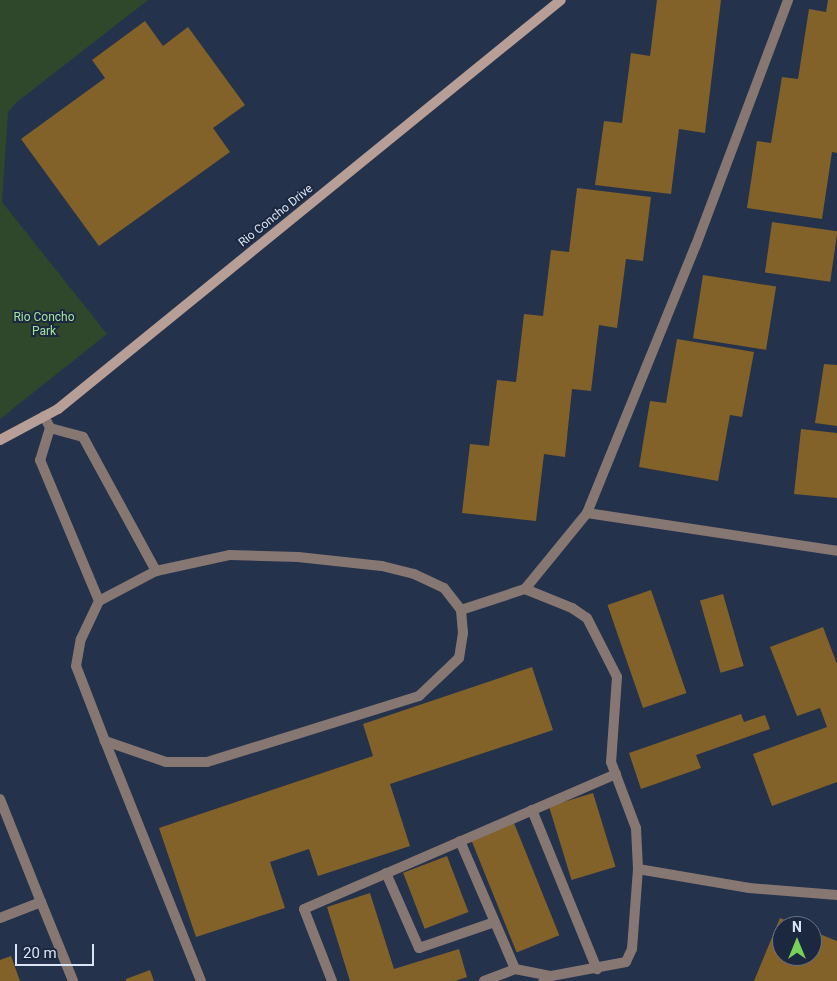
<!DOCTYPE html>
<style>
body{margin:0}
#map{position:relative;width:837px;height:981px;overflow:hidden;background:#25324b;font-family:Roboto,sans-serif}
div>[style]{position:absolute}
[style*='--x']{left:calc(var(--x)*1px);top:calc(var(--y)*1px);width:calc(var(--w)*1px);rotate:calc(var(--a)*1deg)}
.green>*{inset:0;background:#2f482c}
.building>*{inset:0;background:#826228;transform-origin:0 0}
.lane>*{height:10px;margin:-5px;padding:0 5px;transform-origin:5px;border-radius:5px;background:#877772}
.secondary>*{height:10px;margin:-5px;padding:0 5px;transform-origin:5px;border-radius:5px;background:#b79e96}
span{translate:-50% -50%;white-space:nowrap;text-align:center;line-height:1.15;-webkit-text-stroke:4px #1c2840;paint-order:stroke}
.street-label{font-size:12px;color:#dbe4f4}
.park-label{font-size:12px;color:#a4e39c}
.north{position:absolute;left:772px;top:916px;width:50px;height:50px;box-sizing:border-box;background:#1c2840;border:1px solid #687388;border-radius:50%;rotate:0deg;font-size:14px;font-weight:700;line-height:20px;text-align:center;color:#dbe4f4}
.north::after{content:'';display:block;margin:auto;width:18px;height:22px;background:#77d259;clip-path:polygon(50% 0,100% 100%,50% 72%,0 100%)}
.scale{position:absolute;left:15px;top:944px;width:79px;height:22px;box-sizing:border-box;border:2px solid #dbe4f4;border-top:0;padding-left:6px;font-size:15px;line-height:18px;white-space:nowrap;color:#dbe4f4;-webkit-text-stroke:4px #1c2840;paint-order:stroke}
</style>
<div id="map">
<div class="green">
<div style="clip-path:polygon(0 0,148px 0,17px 102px,8px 112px,2px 202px,107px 334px,0 419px)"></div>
</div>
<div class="building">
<div style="clip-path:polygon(657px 0,721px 0,705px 133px,679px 129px,671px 194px,595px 185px,604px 121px,622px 123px,631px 53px,650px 56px)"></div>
<div style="clip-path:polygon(828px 0,837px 0,837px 153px,832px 152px,822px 219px,747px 208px,757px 141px,771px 143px,782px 77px,798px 79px,809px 9px,826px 12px)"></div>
<div style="clip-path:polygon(145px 21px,163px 46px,188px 27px,245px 105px,213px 128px,230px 152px,99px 246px,21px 139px,105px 78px,92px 60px)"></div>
<div style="clip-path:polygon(577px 188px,651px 197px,643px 261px,626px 259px,617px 328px,599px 325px,591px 391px,572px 389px,565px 457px,544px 454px,536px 521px,462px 513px,470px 444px,489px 446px,497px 380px,516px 382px,524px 314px,543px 316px,551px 250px,569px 252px)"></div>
<div style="left:772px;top:222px;width:66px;height:51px;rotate:8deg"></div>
<div style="left:703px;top:275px;width:74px;height:64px;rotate:9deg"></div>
<div style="clip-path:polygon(677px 339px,754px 352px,742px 417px,730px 415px,718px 481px,639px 467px,650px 401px,666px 403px)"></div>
<div style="clip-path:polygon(824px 364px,837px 365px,837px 426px,815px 423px)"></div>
<div style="clip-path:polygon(801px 429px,837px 433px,837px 498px,794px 494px)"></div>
<div style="left:651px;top:590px;width:109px;height:46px;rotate:71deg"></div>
<div style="left:723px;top:594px;width:75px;height:24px;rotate:74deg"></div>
<div style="clip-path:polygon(823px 627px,837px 664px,837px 782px,772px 806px,753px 754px,827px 727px,820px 708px,797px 716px,770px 647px)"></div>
<div style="clip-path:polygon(532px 667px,553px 730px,390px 784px,410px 846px,318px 876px,309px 849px,270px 862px,285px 908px,196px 937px,159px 828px,373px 756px,363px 724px)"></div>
<div style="clip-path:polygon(741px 714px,744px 722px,765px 715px,770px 729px,696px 755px,701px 768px,641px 789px,629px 753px)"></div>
<div style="left:593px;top:793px;width:77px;height:46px;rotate:73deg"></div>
<div style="left:514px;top:823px;width:121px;height:46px;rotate:68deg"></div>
<div style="left:447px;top:856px;width:60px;height:47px;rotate:69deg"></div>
<div style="clip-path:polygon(370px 893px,394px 969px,459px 949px,467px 977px,455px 981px,350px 981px,327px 907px)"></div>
<div style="clip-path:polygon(780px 918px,800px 926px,782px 926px,782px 956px,812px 956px,812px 931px,837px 941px,837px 981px,754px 981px)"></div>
<div style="clip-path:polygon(11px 956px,20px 981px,0 981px,0 960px)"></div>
<div style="clip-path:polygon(150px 970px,154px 981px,126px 981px,126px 979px)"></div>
</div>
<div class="lane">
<div style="--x:44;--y:416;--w:13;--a:63"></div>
<div style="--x:50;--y:428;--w:34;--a:107"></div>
<div style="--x:40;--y:460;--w:153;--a:67.3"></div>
<div style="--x:50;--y:428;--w:34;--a:15"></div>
<div style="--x:83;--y:437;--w:153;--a:61.4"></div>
<div style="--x:587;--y:513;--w:253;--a:8.6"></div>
<div style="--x:230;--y:555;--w:68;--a:1.7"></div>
<div style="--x:298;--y:557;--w:84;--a:6.1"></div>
<div style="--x:382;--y:566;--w:33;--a:14"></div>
<div style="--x:414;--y:574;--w:33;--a:25"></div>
<div style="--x:444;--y:588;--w:28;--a:52"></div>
<div style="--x:461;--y:610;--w:23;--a:85"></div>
<div style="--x:463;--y:633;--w:25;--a:99"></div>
<div style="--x:459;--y:658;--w:55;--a:136.5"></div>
<div style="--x:419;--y:696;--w:222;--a:162.7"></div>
<div style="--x:207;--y:762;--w:41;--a:180"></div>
<div style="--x:166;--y:762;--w:65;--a:-161"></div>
<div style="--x:105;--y:741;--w:80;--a:-111.1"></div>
<div style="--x:76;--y:666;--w:27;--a:-80"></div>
<div style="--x:81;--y:639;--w:42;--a:-64.7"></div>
<div style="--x:99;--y:601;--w:64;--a:-27.8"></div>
<div style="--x:156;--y:571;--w:76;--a:-12.2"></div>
<div style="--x:525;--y:589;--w:51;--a:22"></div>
<div style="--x:572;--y:608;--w:18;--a:34"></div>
<div style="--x:587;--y:618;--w:66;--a:63"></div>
<div style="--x:617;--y:677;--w:85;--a:94"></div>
<div style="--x:611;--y:762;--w:71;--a:69.3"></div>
<div style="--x:636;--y:828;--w:41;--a:87.2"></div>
<div style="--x:638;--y:869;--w:80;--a:94.3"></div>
<div style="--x:632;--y:949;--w:14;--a:115"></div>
<div style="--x:626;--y:962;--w:76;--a:169.4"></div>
<div style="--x:551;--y:976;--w:9;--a:148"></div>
<div style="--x:461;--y:610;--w:67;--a:-18.2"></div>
<div style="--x:525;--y:589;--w:98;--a:-50.8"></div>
<div style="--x:587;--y:513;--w:289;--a:-67.9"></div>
<div style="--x:696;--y:245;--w:262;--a:-69.4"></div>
<div style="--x:105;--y:741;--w:258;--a:68.2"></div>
<div style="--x:0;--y:799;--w:111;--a:68.3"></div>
<div style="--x:41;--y:902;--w:44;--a:158.7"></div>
<div style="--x:532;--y:810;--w:172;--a:67.8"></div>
<div style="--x:460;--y:841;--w:139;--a:66.7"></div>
<div style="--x:638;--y:869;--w:113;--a:9.7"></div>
<div style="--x:749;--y:888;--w:88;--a:4.5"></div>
<div style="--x:386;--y:873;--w:82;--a:66.3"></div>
<div style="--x:419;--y:948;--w:80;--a:-18.9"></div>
<div style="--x:41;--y:902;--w:85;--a:67.9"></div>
<div style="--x:332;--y:981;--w:77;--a:-111.3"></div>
<div style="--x:304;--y:909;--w:340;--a:-23.4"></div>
<div style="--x:484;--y:981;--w:33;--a:-21"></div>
<div style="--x:515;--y:969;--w:37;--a:11"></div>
</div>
<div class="secondary">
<div style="--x:0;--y:440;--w:66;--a:-28.1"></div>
<div style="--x:58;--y:409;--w:648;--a:-39.12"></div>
</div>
<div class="street-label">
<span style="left:276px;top:216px;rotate:-39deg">Rio Concho Drive</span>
</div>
<div class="park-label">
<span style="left:44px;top:325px">Rio Concho<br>Park</span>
</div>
<div class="north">N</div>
<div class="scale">20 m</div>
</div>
